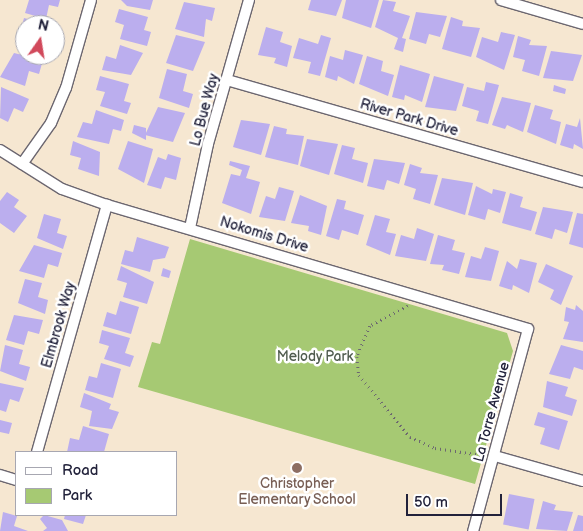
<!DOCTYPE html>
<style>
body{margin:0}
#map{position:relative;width:583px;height:531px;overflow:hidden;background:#f6e7d1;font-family:"Balsamiq Sans",sans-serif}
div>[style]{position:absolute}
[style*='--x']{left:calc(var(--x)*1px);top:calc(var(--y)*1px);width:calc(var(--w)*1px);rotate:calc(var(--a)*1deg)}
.green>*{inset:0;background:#a6c973}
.building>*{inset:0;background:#bbaeee;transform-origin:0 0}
.path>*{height:2.5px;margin-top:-1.25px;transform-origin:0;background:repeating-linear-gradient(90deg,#6c6770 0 1px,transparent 0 5px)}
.roads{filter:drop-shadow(1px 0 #6c6770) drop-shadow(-1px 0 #6c6770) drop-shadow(0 1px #6c6770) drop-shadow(0 -1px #6c6770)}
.street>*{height:10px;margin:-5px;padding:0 5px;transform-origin:5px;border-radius:5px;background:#fff}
.dots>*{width:14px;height:14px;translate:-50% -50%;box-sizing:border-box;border:2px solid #fff;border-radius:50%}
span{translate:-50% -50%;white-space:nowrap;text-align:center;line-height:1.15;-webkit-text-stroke:5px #fff;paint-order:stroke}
.street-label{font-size:14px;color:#22223b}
.park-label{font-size:14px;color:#505c4f}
.education-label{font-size:14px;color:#785e54}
.legend{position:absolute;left:15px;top:451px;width:162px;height:65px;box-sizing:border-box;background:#fff;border:1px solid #a7a7b1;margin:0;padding:6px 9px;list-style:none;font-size:15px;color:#22223b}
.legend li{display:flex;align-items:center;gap:10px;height:25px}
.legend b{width:25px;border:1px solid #a7a7b1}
.north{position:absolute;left:15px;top:15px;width:50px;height:50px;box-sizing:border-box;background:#fff;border:1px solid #a7a7b1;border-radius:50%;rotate:13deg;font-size:14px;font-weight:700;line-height:20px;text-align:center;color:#22223b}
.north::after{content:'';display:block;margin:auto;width:18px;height:22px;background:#d1495b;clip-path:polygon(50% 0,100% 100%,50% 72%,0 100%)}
.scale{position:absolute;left:406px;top:494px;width:96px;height:22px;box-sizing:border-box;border:2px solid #22223b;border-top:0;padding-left:6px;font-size:15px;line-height:18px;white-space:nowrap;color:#22223b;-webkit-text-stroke:4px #fff;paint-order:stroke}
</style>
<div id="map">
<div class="green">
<div style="clip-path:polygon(190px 239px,507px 333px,513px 351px,475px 484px,138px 387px,152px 342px,160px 344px)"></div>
</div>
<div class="building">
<div style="clip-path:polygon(29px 0,60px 0,58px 7px,49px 5px,46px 19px,25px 13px)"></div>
<div style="clip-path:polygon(121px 0,153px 0,150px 10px,127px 6px)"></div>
<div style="clip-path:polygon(311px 0,342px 0,336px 16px,308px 10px)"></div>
<div style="clip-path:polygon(346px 0,379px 0,371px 28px,342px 18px)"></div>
<div style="clip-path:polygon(383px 0,396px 2px,393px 11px,410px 16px,402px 38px,406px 39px,403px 52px,394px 49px,398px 38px,375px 27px)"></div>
<div style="clip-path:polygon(184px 2px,215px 8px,212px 21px,206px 19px,204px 37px,175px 29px)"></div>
<div style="clip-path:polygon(119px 9px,148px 17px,144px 30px,151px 32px,147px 46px,120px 39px,124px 25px,115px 22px)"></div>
<div style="clip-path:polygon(416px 12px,447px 16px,440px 37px,429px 34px,426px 44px,409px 39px)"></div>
<div style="clip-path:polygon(451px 17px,463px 21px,462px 26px,480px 28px,471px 57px,442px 49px)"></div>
<div style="clip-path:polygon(24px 18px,42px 23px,25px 25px,25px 46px,17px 43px)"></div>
<div style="clip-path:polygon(266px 27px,283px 32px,280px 42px,292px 46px,287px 67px,274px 63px,276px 58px,258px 55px)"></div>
<div style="clip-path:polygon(501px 32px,515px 35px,504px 70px,476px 57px,482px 37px,498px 42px)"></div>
<div style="clip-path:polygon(176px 35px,205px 42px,193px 71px,166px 63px)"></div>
<div style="clip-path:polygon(321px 35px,331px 38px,320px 76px,308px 73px,311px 62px,293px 58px,299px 38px,318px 44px)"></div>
<div style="clip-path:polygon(518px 36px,531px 40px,529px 45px,547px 46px,539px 76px,522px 71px,525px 60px,513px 57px)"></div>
<div style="clip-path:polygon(120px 45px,143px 53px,131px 75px,102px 70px,106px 56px,116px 59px)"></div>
<div style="clip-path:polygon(345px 50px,363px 55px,354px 84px,338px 76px,337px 81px,325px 77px,330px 56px,343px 60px)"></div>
<div style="clip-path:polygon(551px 51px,582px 55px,573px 81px,543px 78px)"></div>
<div style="clip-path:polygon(14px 53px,43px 60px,39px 74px,29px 71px,25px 86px,0 77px)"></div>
<div style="clip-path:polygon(367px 56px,383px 61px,381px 71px,394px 75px,388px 96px,359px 84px)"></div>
<div style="clip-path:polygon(400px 65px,430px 74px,422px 102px,405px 95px,404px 100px,392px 97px)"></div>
<div style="clip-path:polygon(167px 69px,187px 74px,183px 91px,193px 94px,189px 108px,159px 98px)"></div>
<div style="clip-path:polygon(100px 76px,129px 84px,124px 101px,131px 103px,127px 114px,100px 106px,105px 92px,96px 90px)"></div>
<div style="clip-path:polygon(434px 76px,464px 84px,456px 111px,425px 107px)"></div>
<div style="clip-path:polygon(486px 82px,499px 85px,488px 124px,476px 121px,479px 111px,462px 106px,467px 87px,484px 91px)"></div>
<div style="clip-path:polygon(554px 85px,566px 89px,565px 94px,553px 91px)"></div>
<div style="clip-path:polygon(1px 87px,29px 99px,23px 112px,14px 108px,8px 122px,0 118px)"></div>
<div style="clip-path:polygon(502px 97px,531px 103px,523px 132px,507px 125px,505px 129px,492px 125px)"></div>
<div style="clip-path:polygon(535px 105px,553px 110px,550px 119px,561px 122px,556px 144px,527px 132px)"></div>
<div style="clip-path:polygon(158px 107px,185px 113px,173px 142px,145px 135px)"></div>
<div style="clip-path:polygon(96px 110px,124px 120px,121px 131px,113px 129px,109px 144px,77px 137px,83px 122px,92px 124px)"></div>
<div style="clip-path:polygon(580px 118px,583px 149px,574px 144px,573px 149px,560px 145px,566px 124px,577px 127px)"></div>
<div style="clip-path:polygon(241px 120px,270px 124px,261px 155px,233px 147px)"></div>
<div style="clip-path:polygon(134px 125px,146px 128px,146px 140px,132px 133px)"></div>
<div style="clip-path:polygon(274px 126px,287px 129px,286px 134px,304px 136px,298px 165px,265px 157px)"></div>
<div style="clip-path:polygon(307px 139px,338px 144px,329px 175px,300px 166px)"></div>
<div style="clip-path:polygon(73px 141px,100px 152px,99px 176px,78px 169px,81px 158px,70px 155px)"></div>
<div style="clip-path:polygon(128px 141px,153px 149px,144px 183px,118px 169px)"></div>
<div style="clip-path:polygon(342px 145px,355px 148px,352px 159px,368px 163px,363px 183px,334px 174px)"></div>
<div style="clip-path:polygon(168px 154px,181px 158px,176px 180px,165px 177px,161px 189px,147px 185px,158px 157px,166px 160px)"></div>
<div style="clip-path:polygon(374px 159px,405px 163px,399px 184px,387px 180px,384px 190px,367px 186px)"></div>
<div style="clip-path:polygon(230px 161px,250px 166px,246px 178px,260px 182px,251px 214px,222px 203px,231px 174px,240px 176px,242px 170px,229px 165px)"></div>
<div style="clip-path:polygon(410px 164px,422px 168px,420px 173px,438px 175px,430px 204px,413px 199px,416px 189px,404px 185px)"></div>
<div style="clip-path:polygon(442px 178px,473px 183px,465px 215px,434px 205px)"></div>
<div style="clip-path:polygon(476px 186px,492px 194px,493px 189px,506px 192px,500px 213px,488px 209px,485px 220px,468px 215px)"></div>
<div style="clip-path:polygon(279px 187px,294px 191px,285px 221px,259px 217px,266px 196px,275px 199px)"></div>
<div style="clip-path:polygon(7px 192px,19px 200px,14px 207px,27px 216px,14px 233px,0 223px,0 201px)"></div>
<div style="clip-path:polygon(510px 193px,523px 197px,520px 207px,537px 212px,531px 231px,502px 223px)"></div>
<div style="clip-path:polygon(300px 195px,327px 206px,321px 235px,308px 231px,309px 226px,291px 223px)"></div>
<div style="clip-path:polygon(337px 199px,346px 201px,344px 209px,364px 215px,358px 235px,342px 230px,339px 240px,326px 236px)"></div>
<div style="clip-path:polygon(543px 207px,573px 212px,567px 233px,555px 229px,552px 239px,535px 234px)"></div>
<div style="clip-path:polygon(577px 213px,583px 214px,583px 248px,569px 244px)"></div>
<div style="clip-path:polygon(44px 214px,61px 219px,57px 233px,67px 236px,63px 249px,37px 238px)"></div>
<div style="clip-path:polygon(375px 215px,390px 219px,386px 232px,396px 234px,390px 255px,366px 245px)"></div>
<div style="clip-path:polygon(417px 228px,434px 234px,426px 261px,395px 256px,401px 235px,414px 239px)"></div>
<div style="clip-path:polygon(438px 235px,455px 240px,452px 250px,465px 253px,459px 274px,442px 270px,444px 265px,430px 264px)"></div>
<div style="clip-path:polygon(137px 237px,169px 247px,165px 258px,153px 260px,150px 272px,121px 264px,125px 250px,133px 252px)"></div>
<div style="clip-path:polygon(34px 245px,62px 253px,58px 267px,48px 264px,44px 278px,19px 271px)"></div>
<div style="clip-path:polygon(485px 247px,499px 251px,491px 281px,465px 277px,471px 256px,481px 259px)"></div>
<div style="clip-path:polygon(520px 259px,537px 263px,529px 293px,513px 285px,512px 290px,499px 286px,507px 261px,517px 269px)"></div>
<div style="clip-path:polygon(546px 264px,573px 276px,561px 305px,550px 299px,554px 290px,538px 282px)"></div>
<div style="clip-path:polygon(121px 266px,154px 282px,147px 304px,123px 297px,127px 283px,117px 280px)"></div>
<div style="clip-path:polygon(163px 268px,171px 271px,169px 278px,161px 276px)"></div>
<div style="clip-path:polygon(25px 279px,42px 283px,38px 297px,48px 300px,45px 314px,18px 303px)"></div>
<div style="clip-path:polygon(120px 301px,139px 307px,131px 334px,103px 326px,107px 312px,116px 315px)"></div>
<div style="clip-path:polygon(576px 305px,583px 311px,583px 342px,563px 339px,569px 322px,564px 321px,566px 307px,575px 310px)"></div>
<div style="clip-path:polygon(14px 315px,43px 320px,39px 334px,28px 331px,24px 345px,6px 340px)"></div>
<div style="clip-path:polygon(102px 330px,130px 338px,125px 353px,134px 356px,130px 367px,104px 359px,109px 346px,99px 343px)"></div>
<div style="clip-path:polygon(5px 345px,23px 350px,19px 364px,30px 367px,26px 381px,0 371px)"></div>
<div style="clip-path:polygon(561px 345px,583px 351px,583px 370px,574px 367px,570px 379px,549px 374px)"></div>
<div style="clip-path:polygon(101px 363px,121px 369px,113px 398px,85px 390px,89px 376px,97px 378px)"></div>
<div style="clip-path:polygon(547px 381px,568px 387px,565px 396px,577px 400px,572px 416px,543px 407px)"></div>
<div style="clip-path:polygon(0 383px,24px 388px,19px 402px,10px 399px,6px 412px,0 410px)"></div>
<div style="clip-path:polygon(84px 393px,111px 404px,109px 409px,119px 412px,112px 429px,89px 426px,92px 411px,80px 407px)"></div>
<div style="clip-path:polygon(538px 412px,568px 421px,559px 450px,540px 444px,545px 428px,534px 425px)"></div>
<div style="clip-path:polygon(0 420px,12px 423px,9px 434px,0 432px)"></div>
<div style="clip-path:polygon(83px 426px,109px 434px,104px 452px,67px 452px,70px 438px,79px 440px)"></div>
<div style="left:509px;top:494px;width:26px;height:31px;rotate:11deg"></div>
<div style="clip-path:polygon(543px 501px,556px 505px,554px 510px,573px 512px,567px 531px,536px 529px)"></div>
<div style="clip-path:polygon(3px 512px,17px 516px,14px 526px,28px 531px,0 531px)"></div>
<div style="clip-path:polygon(44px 515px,62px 520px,68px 531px,43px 531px,47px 528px,40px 519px)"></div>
<div style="clip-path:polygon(65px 515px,86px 515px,83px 524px,64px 519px)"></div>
<div style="clip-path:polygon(578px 515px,583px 516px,583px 531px,573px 531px)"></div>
</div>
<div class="path">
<div style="--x:408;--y:306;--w:43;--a:152.2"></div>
<div style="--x:370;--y:326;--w:34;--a:113"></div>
<div style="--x:357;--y:357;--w:18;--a:84"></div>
<div style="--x:359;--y:375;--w:80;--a:50.6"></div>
<div style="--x:410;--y:437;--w:27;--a:24"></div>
<div style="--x:435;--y:448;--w:48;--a:8.5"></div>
</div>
<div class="roads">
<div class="street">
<div style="--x:501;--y:0;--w:85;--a:16.3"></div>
<div style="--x:227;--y:80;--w:370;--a:16"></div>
<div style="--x:0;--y:150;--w:73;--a:32.2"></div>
<div style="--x:62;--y:189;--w:48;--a:19.6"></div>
<div style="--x:107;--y:205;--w:439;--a:16.4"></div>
<div style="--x:528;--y:329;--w:209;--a:105.2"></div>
<div style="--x:22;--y:164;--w:50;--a:-54.7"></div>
<div style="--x:51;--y:123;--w:38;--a:-67"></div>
<div style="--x:66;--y:88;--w:91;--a:-74.1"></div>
<div style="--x:190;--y:228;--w:86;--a:-77.9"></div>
<div style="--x:208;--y:144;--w:150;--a:-74.1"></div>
<div style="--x:37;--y:452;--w:257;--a:-74.2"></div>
<div style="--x:495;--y:456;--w:91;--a:15.9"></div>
<div style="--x:0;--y:475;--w:17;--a:17"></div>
</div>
</div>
<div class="dots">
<div style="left:297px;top:468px;background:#8d6e63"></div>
</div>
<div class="street-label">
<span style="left:205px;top:110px;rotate:-75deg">Lo Bue Way</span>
<span style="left:409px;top:118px;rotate:16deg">River Park Drive</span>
<span style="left:264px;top:235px;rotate:17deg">Nokomis Drive</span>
<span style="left:59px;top:325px;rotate:-74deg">Elmbrook Way</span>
<span style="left:492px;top:412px;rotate:-75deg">La Torre Avenue</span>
</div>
<div class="park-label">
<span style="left:315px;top:357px">Melody Park</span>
</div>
<div class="education-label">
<span style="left:297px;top:492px">Christopher<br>Elementary School</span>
</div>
<ul class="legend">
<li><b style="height:6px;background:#fff"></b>Road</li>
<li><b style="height:14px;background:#a6c973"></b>Park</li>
</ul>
<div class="north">N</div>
<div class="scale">50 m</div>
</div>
